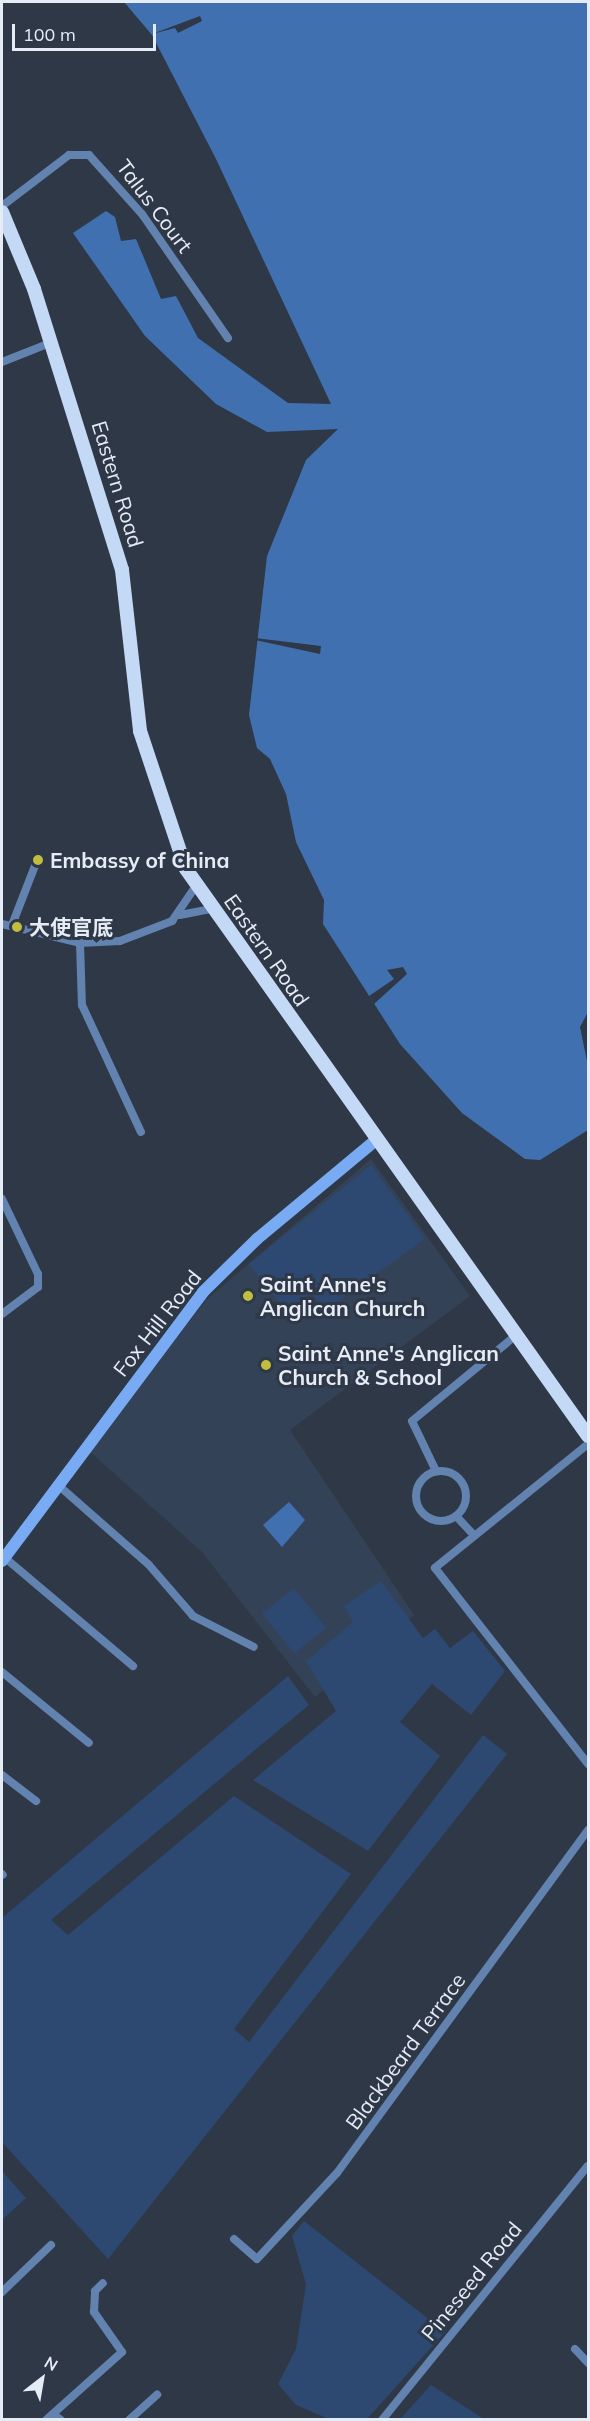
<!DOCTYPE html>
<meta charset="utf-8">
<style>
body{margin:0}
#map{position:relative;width:590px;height:2421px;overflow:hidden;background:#2e3847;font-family:Mulish,"Noto Sans SC",sans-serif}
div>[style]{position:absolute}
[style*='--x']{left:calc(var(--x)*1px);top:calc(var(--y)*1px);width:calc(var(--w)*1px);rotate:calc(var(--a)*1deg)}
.built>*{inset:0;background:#344257}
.green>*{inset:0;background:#2d4971;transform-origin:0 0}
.water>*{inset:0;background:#4170b1}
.pier>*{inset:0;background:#2e3847}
.minor>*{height:8px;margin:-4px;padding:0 4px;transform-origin:4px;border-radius:4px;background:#6282af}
.minor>.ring{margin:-4px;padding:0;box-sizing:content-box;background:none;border:8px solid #6282af;border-radius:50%}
.secondary>*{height:12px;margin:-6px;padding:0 6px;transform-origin:6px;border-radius:6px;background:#78abf3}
.trunk>*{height:14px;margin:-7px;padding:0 7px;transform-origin:7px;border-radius:7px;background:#c4d9f6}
.dots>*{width:16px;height:16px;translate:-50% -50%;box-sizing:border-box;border:3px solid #2e3847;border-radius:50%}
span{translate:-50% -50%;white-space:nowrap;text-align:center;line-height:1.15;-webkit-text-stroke:6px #2e3847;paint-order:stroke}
.street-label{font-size:21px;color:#e6ecf6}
.poi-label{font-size:21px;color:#e6ecf6;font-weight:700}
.left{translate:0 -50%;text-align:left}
.frame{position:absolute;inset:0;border:3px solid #e6ecf6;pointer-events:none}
.north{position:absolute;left:12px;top:2349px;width:60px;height:60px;-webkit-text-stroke:4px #2e3847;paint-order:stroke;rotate:31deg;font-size:16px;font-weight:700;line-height:24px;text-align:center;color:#e6ecf6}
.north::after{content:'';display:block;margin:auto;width:21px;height:27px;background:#e6ecf6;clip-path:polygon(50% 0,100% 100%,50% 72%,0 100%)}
.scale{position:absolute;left:12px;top:24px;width:144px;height:27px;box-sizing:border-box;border:3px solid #e6ecf6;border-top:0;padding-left:8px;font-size:18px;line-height:21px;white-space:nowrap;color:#e6ecf6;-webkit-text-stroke:4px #2e3847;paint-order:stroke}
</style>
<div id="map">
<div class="built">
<div style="clip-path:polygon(371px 1159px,470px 1296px,290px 1430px,414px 1615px,315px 1697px,202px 1552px,89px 1451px,206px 1300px)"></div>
</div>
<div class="green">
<div style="clip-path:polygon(371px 1165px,425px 1239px,324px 1311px,312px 1293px,285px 1310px,249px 1264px)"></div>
<div style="clip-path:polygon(381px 1581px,423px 1638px,435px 1629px,450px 1648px,473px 1631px,505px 1671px,471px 1715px,432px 1684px,400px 1722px,440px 1756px,368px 1851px,253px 1780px,336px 1711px,306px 1661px,353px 1622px,344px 1606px)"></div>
<div style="left:294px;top:1588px;width:51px;height:41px;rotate:51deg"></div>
<div style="clip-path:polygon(288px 1676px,309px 1705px,51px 1920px,68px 1935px,234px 1796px,351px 1874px,234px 2029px,249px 2042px,483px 1735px,507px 1754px,108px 2259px,2px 2142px,2px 1918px)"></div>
<div style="clip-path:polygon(2px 2171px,26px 2198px,2px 2220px)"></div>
<div style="clip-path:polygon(304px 2221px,445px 2332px,367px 2419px,329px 2419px,296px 2405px,278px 2384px,296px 2349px,306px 2284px,292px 2236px)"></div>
<div style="clip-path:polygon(431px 2385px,484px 2419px,400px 2419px)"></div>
</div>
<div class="water">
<div style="clip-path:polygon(124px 2px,588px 2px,588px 1012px,580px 1027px,588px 1066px,588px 1130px,540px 1160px,525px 1159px,462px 1113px,400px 1044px,323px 924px,324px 900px,296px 842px,286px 794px,270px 759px,257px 748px,249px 715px,267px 556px,306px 460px,338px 429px,267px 432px,216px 404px,145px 336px,73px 233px,106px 211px,115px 217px,121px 241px,136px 239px,161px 299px,176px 296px,198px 338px,288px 403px,331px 404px,216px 159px,152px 35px)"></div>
<div style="clip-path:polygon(289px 1502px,305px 1520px,282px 1547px,263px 1525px)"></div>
</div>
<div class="pier">
<div style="clip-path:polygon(200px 16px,202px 21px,178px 33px,175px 28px,152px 34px)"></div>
<div style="clip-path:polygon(255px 638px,321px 646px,320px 654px,255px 640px)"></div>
<div style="clip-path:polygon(403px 967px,407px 974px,374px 1004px,369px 996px,394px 979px,387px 970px)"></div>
</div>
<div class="minor">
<div style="--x:2;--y:206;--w:84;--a:-37.3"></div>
<div style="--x:69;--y:155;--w:20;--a:0"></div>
<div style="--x:89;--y:155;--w:79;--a:48.1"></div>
<div style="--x:142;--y:214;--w:151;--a:55.3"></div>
<div style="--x:2;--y:362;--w:52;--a:-21.6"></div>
<div style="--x:180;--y:915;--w:32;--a:-11"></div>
<div style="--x:2;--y:924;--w:80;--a:13.7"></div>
<div style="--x:80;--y:943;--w:40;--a:-2.9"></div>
<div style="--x:120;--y:941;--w:56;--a:-21"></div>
<div style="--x:172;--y:921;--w:42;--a:-55.6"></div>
<div style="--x:12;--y:925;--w:72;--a:-68.8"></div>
<div style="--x:80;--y:943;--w:62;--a:88.2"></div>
<div style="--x:82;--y:1005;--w:140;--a:65.1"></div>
<div style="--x:2;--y:1199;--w:83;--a:64.4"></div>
<div style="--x:38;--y:1274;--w:13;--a:90"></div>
<div style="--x:38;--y:1287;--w:45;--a:143.1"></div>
<div style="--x:588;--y:1444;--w:197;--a:141"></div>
<div style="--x:435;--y:1568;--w:249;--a:52"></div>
<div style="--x:436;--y:1471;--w:55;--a:-115.6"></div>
<div style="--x:412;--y:1421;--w:132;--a:-39.5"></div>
<div class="ring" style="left:416px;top:1471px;width:42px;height:42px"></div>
<div style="--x:58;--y:1485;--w:121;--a:41.3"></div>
<div style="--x:149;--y:1565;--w:67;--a:49.2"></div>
<div style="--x:193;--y:1616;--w:68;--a:26.9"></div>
<div style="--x:456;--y:1516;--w:26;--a:47"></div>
<div style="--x:4;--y:1557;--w:169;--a:40.2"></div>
<div style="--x:2;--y:1672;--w:112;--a:39.2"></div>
<div style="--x:2;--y:1775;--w:43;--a:37.4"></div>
<div style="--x:2;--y:1874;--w:1;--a:45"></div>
<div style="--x:234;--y:2239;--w:30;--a:41"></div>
<div style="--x:257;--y:2259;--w:117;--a:-47.1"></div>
<div style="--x:337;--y:2173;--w:425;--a:-53.8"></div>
<div style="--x:2;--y:2292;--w:68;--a:-43.8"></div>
<div style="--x:575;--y:2349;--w:19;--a:47"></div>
<div style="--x:53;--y:2414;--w:10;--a:37"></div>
<div style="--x:46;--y:2420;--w:102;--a:-41.8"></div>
<div style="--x:122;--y:2352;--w:49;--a:-125"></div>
<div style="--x:94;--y:2312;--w:21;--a:-87"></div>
<div style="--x:95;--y:2291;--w:11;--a:-45"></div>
<div style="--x:129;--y:2420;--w:38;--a:-42"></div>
<div style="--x:382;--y:2420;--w:327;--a:-51"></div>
</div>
<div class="secondary">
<div style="--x:2;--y:1561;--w:336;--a:-53.2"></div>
<div style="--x:203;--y:1292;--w:76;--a:-44.5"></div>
<div style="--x:257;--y:1239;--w:155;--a:-39.8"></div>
</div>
<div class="trunk">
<div style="--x:2;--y:212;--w:83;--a:67.4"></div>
<div style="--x:34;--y:289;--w:294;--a:72.6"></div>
<div style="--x:122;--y:570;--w:162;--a:83.6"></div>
<div style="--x:140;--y:731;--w:145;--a:71.6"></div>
<div style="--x:186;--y:869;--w:695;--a:54.66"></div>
</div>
<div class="dots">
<div style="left:38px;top:860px;background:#c2bd3f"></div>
<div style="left:17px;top:927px;background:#c2bd3f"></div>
<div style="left:248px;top:1296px;background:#c2bd3f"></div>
<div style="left:266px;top:1365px;background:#c2bd3f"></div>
</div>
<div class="street-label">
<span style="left:155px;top:206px;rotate:53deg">Talus Court</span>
<span style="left:118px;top:484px;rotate:73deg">Eastern Road</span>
<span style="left:267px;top:950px;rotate:55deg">Eastern Road</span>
<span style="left:157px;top:1323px;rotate:-52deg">Fox Hill Road</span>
<span style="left:405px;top:2051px;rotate:-54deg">Blackbeard Terrace</span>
<span style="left:471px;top:2281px;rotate:-51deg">Pineseed Road</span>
</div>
<div class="poi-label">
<span class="left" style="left:50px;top:860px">Embassy of China</span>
<span class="left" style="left:29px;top:927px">大使官底</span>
<span class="left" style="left:260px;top:1296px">Saint Anne's<br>Anglican Church</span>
<span class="left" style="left:278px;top:1365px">Saint Anne's Anglican<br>Church &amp; School</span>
</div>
<div class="frame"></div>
<div class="north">N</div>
<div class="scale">100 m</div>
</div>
